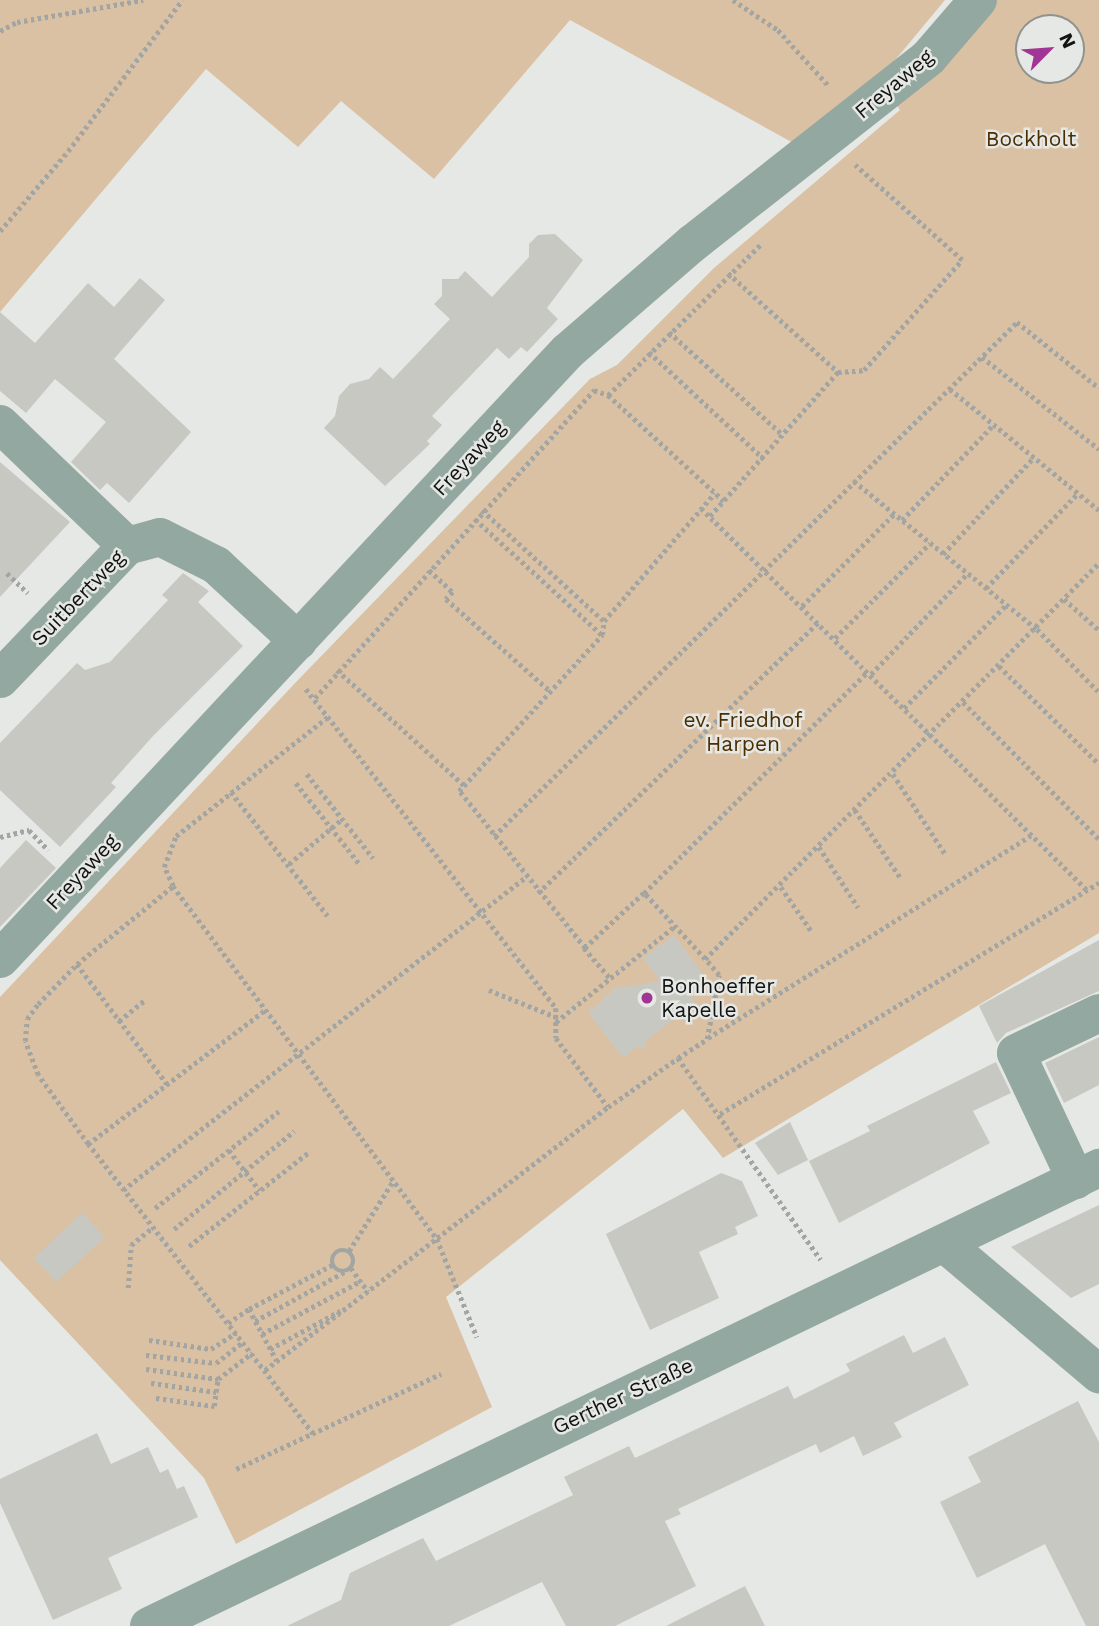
<!DOCTYPE html>
<meta charset="utf-8">
<style>
body{margin:0}
#map{position:relative;width:1099px;height:1626px;overflow:hidden;background:#e5e8e4;font-family:"Work Sans",sans-serif}
div>[style]{position:absolute}
[style*='--x']{left:calc(var(--x)*1px);top:calc(var(--y)*1px);width:calc(var(--w)*1px);rotate:calc(var(--a)*1deg)}
.green>*{inset:0;background:#dac1a4}
.building>*{inset:0;background:#c8c8c3;transform-origin:0 0}
.path>*{height:4.5px;margin-top:-2.25px;transform-origin:0;background:repeating-linear-gradient(90deg,#a2a5a2 0 3.5px,transparent 0 7px)}
.path>.ring{margin:-2.25px;padding:0;box-sizing:content-box;background:none;border:4.5px solid #a2a5a2;border-radius:50%}
.minor>*{height:38px;margin:-19px;padding:0 19px;transform-origin:19px;border-radius:19px;background:#93a8a0}
.dots>*{width:19px;height:19px;translate:-50% -50%;box-sizing:border-box;border:4px solid #e5e8e4;border-radius:50%}
span{translate:-50% -50%;white-space:nowrap;text-align:center;line-height:1.15;-webkit-text-stroke:5px #e5e8e4;paint-order:stroke}
.street-label{font-size:21px;color:#121312}
.park-label{font-size:21px;color:#4b2d00}
.poi-label{font-size:21px;color:#121312}
.left{translate:0 -50%;text-align:left}
.north{position:absolute;left:1015px;top:14px;width:70px;height:70px;box-sizing:border-box;background:#e5e8e4;border:2px solid #919390;border-radius:50%;rotate:65deg;font-size:19px;font-weight:700;line-height:28px;text-align:center;color:#121312}
.north::after{content:'';display:block;margin:auto;width:24px;height:32px;background:#a13595;clip-path:polygon(50% 0,100% 100%,50% 72%,0 100%)}
</style>
<div id="map">
<div class="green">
<div style="clip-path:polygon(0 0,945px 0,876px 83px,797px 145px,570px 20px,434px 179px,341px 101px,298px 147px,206px 69px,0 312px)"></div>
<div style="clip-path:polygon(evenodd,996px 0,1099px 0,1099px 933px,723px 1158px,683px 1109px,446px 1297px,492px 1407px,236px 1544px,204px 1478px,0 1260px,0 997px,298px 680px,590px 379px,617px 365px,714px 268px,900px 110px,896px 104px,996px 0,1029px 28px,1071px 28px,1071px 70px,1029px 70px,1029px 28px)"></div>
</div>
<div class="building">
<div style="clip-path:polygon(555px 234px,583px 260px,547px 308px,558px 319px,527px 352px,521px 347px,509px 359px,497px 348px,432px 416px,442px 425px,427px 441px,430px 444px,385px 486px,324px 428px,335px 416px,339px 396px,350px 384px,369px 379px,380px 367px,393px 379px,450px 319px,434px 304px,442px 296px,442px 279px,458px 279px,465px 271px,492px 297px,529px 257px,529px 244px,538px 235px)"></div>
<div style="clip-path:polygon(140px 278px,165px 300px,114px 359px,191px 432px,129px 503px,107px 483px,100px 490px,71px 462px,106px 422px,55px 379px,26px 413px,0 391px,0 312px,35px 343px,88px 283px,114px 307px)"></div>
<div style="clip-path:polygon(0 462px,70px 522px,0 597px)"></div>
<div style="clip-path:polygon(183px 573px,209px 591px,198px 602px,243px 646px,153px 736px,111px 783px,116px 787px,60px 847px,0 790px,0 743px,77px 663px,85px 670px,110px 662px,168px 600px,162px 595px)"></div>
<div style="clip-path:polygon(26px 840px,56px 868px,0 927px,0 868px)"></div>
<div style="clip-path:polygon(674px 935px,708px 981px,689px 995px,695px 1003px,647px 1040px,644px 1049px,638px 1046px,623px 1058px,588px 1012px,603px 1001px,603px 995px,612px 994px,611px 989px,660px 981px,643px 958px)"></div>
<div style="clip-path:polygon(1099px 940px,1099px 991px,1006px 1033px,997px 1043px,979px 1006px)"></div>
<div style="clip-path:polygon(1099px 1037px,1099px 1085px,1064px 1103px,1045px 1063px)"></div>
<div style="clip-path:polygon(996px 1062px,1011px 1093px,973px 1111px,990px 1143px,839px 1223px,809px 1161px,870px 1131px,867px 1126px)"></div>
<div style="clip-path:polygon(790px 1122px,808px 1160px,778px 1175px,755px 1143px)"></div>
<div style="clip-path:polygon(721px 1173px,742px 1181px,758px 1216px,735px 1227px,738px 1234px,699px 1252px,719px 1298px,650px 1330px,606px 1234px)"></div>
<div style="clip-path:polygon(1099px 1205px,1099px 1284px,1071px 1298px,1011px 1247px)"></div>
<div style="left:82px;top:1213px;width:33px;height:66px;rotate:47deg"></div>
<div style="clip-path:polygon(904px 1335px,913px 1353px,945px 1337px,969px 1385px,894px 1423px,902px 1437px,863px 1456px,854px 1436px,820px 1453px,816px 1444px,678px 1509px,681px 1514px,665px 1521px,696px 1586px,615px 1626px,566px 1626px,542px 1582px,449px 1626px,287px 1626px,341px 1600px,350px 1573px,423px 1538px,436px 1561px,573px 1495px,564px 1477px,629px 1446px,635px 1458px,788px 1386px,794px 1399px,850px 1371px,846px 1364px)"></div>
<div style="clip-path:polygon(1078px 1401px,1099px 1442px,1099px 1626px,1086px 1626px,1045px 1544px,977px 1578px,940px 1502px,981px 1482px,968px 1457px)"></div>
<div style="clip-path:polygon(97px 1433px,111px 1464px,148px 1447px,160px 1473px,168px 1469px,177px 1489px,184px 1486px,198px 1517px,108px 1558px,122px 1589px,53px 1620px,0 1503px,0 1479px)"></div>
<div style="clip-path:polygon(745px 1586px,765px 1626px,666px 1626px)"></div>
</div>
<div class="path">
<div style="--x:733;--y:0;--w:54;--a:33.7"></div>
<div style="--x:778;--y:30;--w:76;--a:47.7"></div>
<div style="--x:0;--y:31;--w:19;--a:-28"></div>
<div style="--x:17;--y:22;--w:128;--a:-9.9"></div>
<div style="--x:0;--y:231;--w:105;--a:-49.6"></div>
<div style="--x:68;--y:151;--w:189;--a:-52.9"></div>
<div style="--x:728;--y:273;--w:148;--a:42"></div>
<div style="--x:838;--y:372;--w:26;--a:-4"></div>
<div style="--x:864;--y:370;--w:147;--a:-48.3"></div>
<div style="--x:962;--y:260;--w:143;--a:-138.4"></div>
<div style="--x:669;--y:332;--w:152;--a:42.1"></div>
<div style="--x:649;--y:352;--w:157;--a:42.9"></div>
<div style="--x:982;--y:357;--w:149;--a:38.2"></div>
<div style="--x:950;--y:389;--w:192;--a:39.1"></div>
<div style="--x:608;--y:395;--w:157;--a:42.4"></div>
<div style="--x:854;--y:481;--w:235;--a:39"></div>
<div style="--x:1037;--y:629;--w:88;--a:45.5"></div>
<div style="--x:701;--y:508;--w:543;--a:44.7"></div>
<div style="--x:482;--y:510;--w:165;--a:42.3"></div>
<div style="--x:710;--y:516;--w:193;--a:-48.4"></div>
<div style="--x:475;--y:519;--w:172;--a:42.4"></div>
<div style="--x:902;--y:520;--w:133;--a:-46.2"></div>
<div style="--x:943;--y:554;--w:133;--a:-46.8"></div>
<div style="--x:429;--y:570;--w:33;--a:43"></div>
<div style="--x:453;--y:592;--w:10;--a:135"></div>
<div style="--x:446;--y:599;--w:140;--a:41.5"></div>
<div style="--x:7;--y:573;--w:29;--a:44"></div>
<div style="--x:986;--y:588;--w:132;--a:-45.9"></div>
<div style="--x:1064;--y:599;--w:47;--a:41.5"></div>
<div style="--x:802;--y:606;--w:130;--a:-45"></div>
<div style="--x:835;--y:638;--w:134;--a:-45"></div>
<div style="--x:999;--y:666;--w:140;--a:44.4"></div>
<div style="--x:337;--y:670;--w:173;--a:42.2"></div>
<div style="--x:871;--y:674;--w:140;--a:-46.2"></div>
<div style="--x:306;--y:689;--w:405;--a:51.9"></div>
<div style="--x:556;--y:1008;--w:30;--a:90"></div>
<div style="--x:556;--y:1038;--w:86;--a:53"></div>
<div style="--x:608;--y:1107;--w:85;--a:-35"></div>
<div style="--x:678;--y:1058;--w:247;--a:54.7"></div>
<div style="--x:315;--y:698;--w:416;--a:-47.8"></div>
<div style="--x:594;--y:390;--w:15;--a:20"></div>
<div style="--x:608;--y:395;--w:215;--a:-44.6"></div>
<div style="--x:963;--y:702;--w:193;--a:45.2"></div>
<div style="--x:904;--y:708;--w:146;--a:-45.3"></div>
<div style="--x:307;--y:774;--w:107;--a:51.8"></div>
<div style="--x:893;--y:774;--w:97;--a:56.8"></div>
<div style="--x:296;--y:783;--w:105;--a:51.9"></div>
<div style="--x:231;--y:792;--w:157;--a:52"></div>
<div style="--x:855;--y:810;--w:81;--a:56.1"></div>
<div style="--x:494;--y:836;--w:733;--a:-44.5"></div>
<div style="--x:1017;--y:322;--w:105;--a:38.8"></div>
<div style="--x:0;--y:837;--w:30;--a:-14"></div>
<div style="--x:29;--y:830;--w:28;--a:46"></div>
<div style="--x:819;--y:847;--w:72;--a:57"></div>
<div style="--x:289;--y:864;--w:70;--a:-40.3"></div>
<div style="--x:173;--y:886;--w:441;--a:53.2"></div>
<div style="--x:437;--y:1239;--w:106;--a:67.8"></div>
<div style="--x:781;--y:887;--w:55;--a:55.4"></div>
<div style="--x:538;--y:893;--w:390;--a:-44"></div>
<div style="--x:644;--y:893;--w:315;--a:-44.7"></div>
<div style="--x:584;--y:948;--w:40;--a:49"></div>
<div style="--x:705;--y:959;--w:559;--a:-45.15"></div>
<div style="--x:77;--y:964;--w:150;--a:53.1"></div>
<div style="--x:489;--y:990;--w:72;--a:21.9"></div>
<div style="--x:119;--y:1021;--w:32;--a:-39"></div>
<div style="--x:556;--y:1022;--w:153;--a:-38.9"></div>
<div style="--x:708;--y:1038;--w:381;--a:-32.1"></div>
<div style="--x:678;--y:1058;--w:35;--a:-33"></div>
<div style="--x:707;--y:1039;--w:65;--a:-79.4"></div>
<div style="--x:719;--y:975;--w:21;--a:-131"></div>
<div style="--x:705;--y:959;--w:90;--a:-132.7"></div>
<div style="--x:644;--y:893;--w:81;--a:137"></div>
<div style="--x:585;--y:948;--w:201;--a:-128.7"></div>
<div style="--x:459;--y:791;--w:212;--a:-47.5"></div>
<div style="--x:602;--y:635;--w:14;--a:-82"></div>
<div style="--x:604;--y:621;--w:169;--a:-49.1"></div>
<div style="--x:720;--y:1114;--w:444;--a:-31.4"></div>
<div style="--x:88;--y:1144;--w:222;--a:-37.1"></div>
<div style="--x:229;--y:1150;--w:51;--a:52.9"></div>
<div style="--x:123;--y:1190;--w:510;--a:-37.84"></div>
<div style="--x:155;--y:1208;--w:157;--a:-38"></div>
<div style="--x:174;--y:1229;--w:155;--a:-39.2"></div>
<div style="--x:189;--y:1246;--w:154;--a:-38.1"></div>
<div class="ring" style="left:332px;top:1250px;width:17.5px;height:17.5px"></div>
<div style="--x:349;--y:1251;--w:83;--a:-57.8"></div>
<div style="--x:351;--y:1268;--w:29;--a:54"></div>
<div style="--x:128;--y:1288;--w:43;--a:-86"></div>
<div style="--x:131;--y:1245;--w:28;--a:-39"></div>
<div style="--x:249;--y:1309;--w:94;--a:-27.9"></div>
<div style="--x:255;--y:1321;--w:102;--a:-28.8"></div>
<div style="--x:228;--y:1323;--w:25;--a:-34"></div>
<div style="--x:249;--y:1309;--w:59;--a:61.7"></div>
<div style="--x:262;--y:1334;--w:112;--a:-28.2"></div>
<div style="--x:149;--y:1340;--w:63;--a:8.3"></div>
<div style="--x:211;--y:1349;--w:30;--a:-33"></div>
<div style="--x:270;--y:1349;--w:80;--a:-28.5"></div>
<div style="--x:146;--y:1355;--w:70;--a:6.5"></div>
<div style="--x:216;--y:1363;--w:34;--a:-38"></div>
<div style="--x:146;--y:1369;--w:73;--a:7.9"></div>
<div style="--x:218;--y:1379;--w:43;--a:-37.4"></div>
<div style="--x:265;--y:1370;--w:432;--a:-37.5"></div>
<div style="--x:151;--y:1383;--w:66;--a:7.9"></div>
<div style="--x:156;--y:1398;--w:59;--a:7.9"></div>
<div style="--x:214;--y:1406;--w:27;--a:-82"></div>
<div style="--x:313;--y:1434;--w:367;--a:-127.8"></div>
<div style="--x:88;--y:1144;--w:85;--a:-125.9"></div>
<div style="--x:38;--y:1075;--w:36;--a:-111"></div>
<div style="--x:25;--y:1041;--w:22;--a:-85"></div>
<div style="--x:27;--y:1019;--w:19;--a:-54"></div>
<div style="--x:38;--y:1004;--w:56;--a:-45.7"></div>
<div style="--x:77;--y:964;--w:124;--a:-39.1"></div>
<div style="--x:173;--y:886;--w:21;--a:-115"></div>
<div style="--x:164;--y:867;--w:33;--a:-69"></div>
<div style="--x:176;--y:836;--w:193;--a:-38.1"></div>
<div style="--x:236;--y:1469;--w:226;--a:-24.9"></div>
</div>
<div class="minor">
<div style="--x:0;--y:424;--w:176;--a:43.8"></div>
<div style="--x:0;--y:679;--w:184;--a:-46.3"></div>
<div style="--x:127;--y:546;--w:34;--a:-15"></div>
<div style="--x:160;--y:537;--w:63;--a:26.6"></div>
<div style="--x:216;--y:565;--w:112;--a:42.8"></div>
<div style="--x:0;--y:959;--w:831;--a:-46.95"></div>
<div style="--x:567;--y:352;--w:167;--a:-40.9"></div>
<div style="--x:693;--y:243;--w:300;--a:-38.2"></div>
<div style="--x:929;--y:57;--w:75;--a:-49.3"></div>
<div style="--x:1076;--y:1180;--w:140;--a:-115.3"></div>
<div style="--x:1016;--y:1053;--w:92;--a:-25.7"></div>
<div style="--x:945;--y:1244;--w:202;--a:40.2"></div>
<div style="--x:149;--y:1626;--w:1055;--a:-25.74"></div>
</div>
<div class="dots">
<div style="left:647px;top:998px;background:#a13595"></div>
</div>
<div class="street-label">
<span style="left:894px;top:84px;rotate:-40deg">Freyaweg</span>
<span style="left:469px;top:458px;rotate:-47deg">Freyaweg</span>
<span style="left:78px;top:598px;rotate:-46deg">Suitbertweg</span>
<span style="left:82px;top:872px;rotate:-47deg">Freyaweg</span>
<span style="left:623px;top:1396px;rotate:-25deg">Gerther Straße</span>
</div>
<div class="park-label">
<span style="left:1031px;top:139px">Bockholt</span>
<span style="left:743px;top:732px">ev. Friedhof<br>Harpen</span>
</div>
<div class="poi-label">
<span class="left" style="left:661px;top:998px">Bonhoeffer<br>Kapelle</span>
</div>
<div class="north">N</div>
</div>
